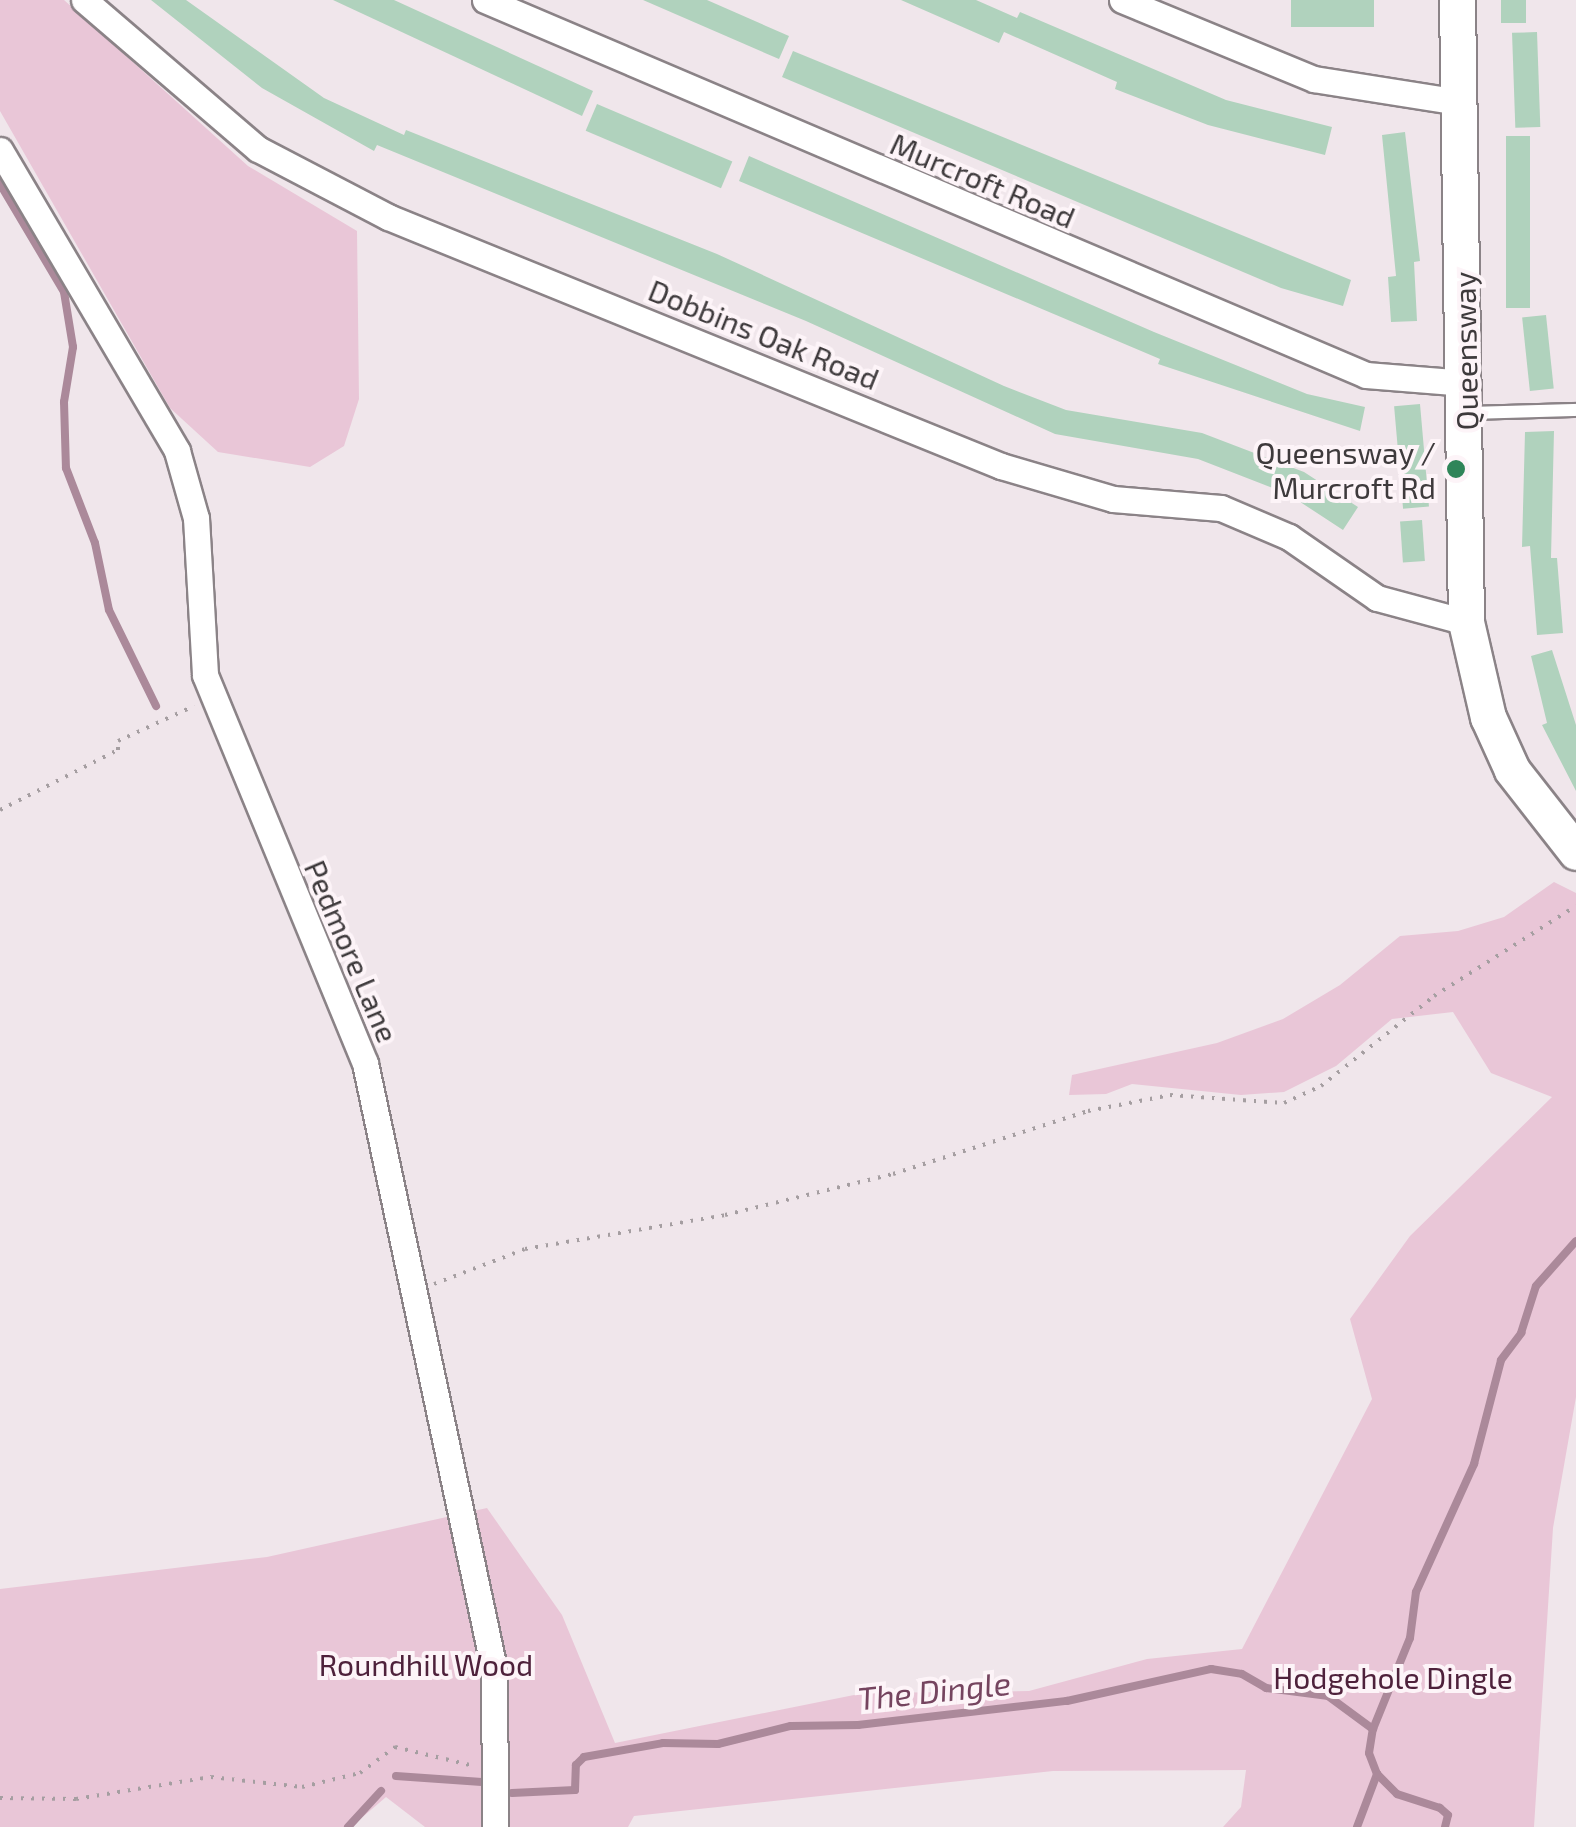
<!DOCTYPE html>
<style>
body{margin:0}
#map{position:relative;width:1576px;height:1827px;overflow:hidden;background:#f0e6eb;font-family:"Exo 2",sans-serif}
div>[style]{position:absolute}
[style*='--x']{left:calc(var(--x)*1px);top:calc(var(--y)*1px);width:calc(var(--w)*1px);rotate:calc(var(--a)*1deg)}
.green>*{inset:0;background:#e9c6d7}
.stream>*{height:8px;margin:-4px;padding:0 4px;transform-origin:4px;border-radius:4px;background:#ab899a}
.building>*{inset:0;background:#b0d2bd;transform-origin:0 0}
.path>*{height:4px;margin-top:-2px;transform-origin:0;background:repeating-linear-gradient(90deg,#a59ea1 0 2.5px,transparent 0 10.5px)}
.roads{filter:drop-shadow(2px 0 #8b8387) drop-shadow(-2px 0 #8b8387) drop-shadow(0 2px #8b8387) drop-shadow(0 -2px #8b8387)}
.lane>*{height:12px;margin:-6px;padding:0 6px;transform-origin:6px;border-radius:6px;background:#fff}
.street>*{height:25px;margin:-12.5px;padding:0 12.5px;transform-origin:12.5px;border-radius:12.5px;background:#fff}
.secondary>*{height:35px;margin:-17.5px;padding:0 17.5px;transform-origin:17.5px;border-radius:17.5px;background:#fff}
.dots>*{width:28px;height:28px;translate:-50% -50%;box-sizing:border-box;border:5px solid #fdf4f8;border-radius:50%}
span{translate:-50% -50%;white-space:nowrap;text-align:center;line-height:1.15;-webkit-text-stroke:8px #fdf4f8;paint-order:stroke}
.street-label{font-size:30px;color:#3e3a3c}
.poi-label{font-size:30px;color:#3e3a3c}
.right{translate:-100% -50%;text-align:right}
.park-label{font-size:30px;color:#4e213b}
.water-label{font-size:32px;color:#75445f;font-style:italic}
</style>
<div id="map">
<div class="green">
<div style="clip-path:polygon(0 0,64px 0,248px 166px,357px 231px,359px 399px,344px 446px,310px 467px,218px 452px,170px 408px,0 111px)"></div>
<div style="clip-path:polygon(1554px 882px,1576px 893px,1576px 1397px,1553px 1528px,1534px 1827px,1223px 1827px,1241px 1807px,1246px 1770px,1053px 1771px,634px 1816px,628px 1827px,425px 1827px,386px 1797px,351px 1827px,0 1827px,0 1589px,267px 1557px,487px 1508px,562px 1615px,615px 1743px,864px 1693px,1029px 1691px,1147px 1659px,1242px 1649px,1372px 1399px,1350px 1319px,1410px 1236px,1552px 1097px,1491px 1073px,1453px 1012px,1392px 1019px,1336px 1066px,1284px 1092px,1241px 1095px,1132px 1084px,1106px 1094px,1069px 1095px,1072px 1075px,1217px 1043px,1283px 1019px,1340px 985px,1400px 936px,1458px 931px,1504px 917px)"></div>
</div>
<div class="stream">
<div style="--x:0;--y:184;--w:126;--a:59.3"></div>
<div style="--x:64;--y:292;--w:56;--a:80.7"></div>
<div style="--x:73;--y:347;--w:56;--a:99.3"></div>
<div style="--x:64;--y:402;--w:66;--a:88.3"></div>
<div style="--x:66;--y:468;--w:80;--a:68.9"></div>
<div style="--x:95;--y:543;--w:68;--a:78.2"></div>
<div style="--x:109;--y:610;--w:107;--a:63.9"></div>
<div style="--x:396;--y:1776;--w:86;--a:4"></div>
<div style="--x:512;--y:1793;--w:63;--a:-2.7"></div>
<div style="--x:575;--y:1790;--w:25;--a:-88"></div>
<div style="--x:576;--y:1765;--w:11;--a:-45"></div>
<div style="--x:584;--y:1757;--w:80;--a:-10"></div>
<div style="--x:663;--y:1743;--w:55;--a:1"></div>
<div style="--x:718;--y:1744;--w:75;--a:-13.9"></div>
<div style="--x:791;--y:1726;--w:67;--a:-0.9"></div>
<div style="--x:858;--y:1725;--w:210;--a:-6.6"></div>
<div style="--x:1067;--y:1701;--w:148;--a:-12.5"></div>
<div style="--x:1211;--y:1669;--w:31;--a:9"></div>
<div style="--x:1242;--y:1674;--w:28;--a:30"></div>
<div style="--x:1266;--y:1688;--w:63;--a:7.4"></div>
<div style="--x:1328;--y:1696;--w:56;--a:36.3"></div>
<div style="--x:348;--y:1827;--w:49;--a:-47.5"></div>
<div style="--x:1357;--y:1827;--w:57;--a:-69.3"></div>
<div style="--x:1445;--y:1827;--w:12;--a:-76"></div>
<div style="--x:1448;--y:1815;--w:11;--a:-139"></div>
<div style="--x:1440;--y:1808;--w:45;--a:-162"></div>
<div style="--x:1397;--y:1794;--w:28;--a:-135"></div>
<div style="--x:1377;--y:1774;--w:22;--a:-111"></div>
<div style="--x:1369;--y:1753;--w:24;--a:-81"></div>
<div style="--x:1373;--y:1729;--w:98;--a:-67.9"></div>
<div style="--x:1410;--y:1638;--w:46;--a:-82.6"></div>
<div style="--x:1416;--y:1592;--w:141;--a:-65.6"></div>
<div style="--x:1474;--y:1464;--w:107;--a:-75.4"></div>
<div style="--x:1501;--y:1360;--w:34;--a:-53"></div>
<div style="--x:1521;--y:1333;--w:49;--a:-72.3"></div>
<div style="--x:1536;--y:1286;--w:60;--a:-48.4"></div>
</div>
<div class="building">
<div style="clip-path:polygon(151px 0,186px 0,324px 98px,404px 135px,406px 130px,717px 254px,1004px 386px,1066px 410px,1202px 433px,1304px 472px,1358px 507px,1343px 530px,1288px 494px,1198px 459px,1055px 434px,806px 321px,377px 145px,374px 151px,262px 88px)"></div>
<div style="clip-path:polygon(333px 0,394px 0,593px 91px,582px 116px)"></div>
<div style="clip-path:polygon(643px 0,707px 0,789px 36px,779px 59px)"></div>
<div style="clip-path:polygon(901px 0,976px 0,1017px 18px,1020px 12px,1226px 100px,1332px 127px,1325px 155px,1208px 125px,1115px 89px,1117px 82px,1004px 32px,999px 43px)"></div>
<div style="left:1291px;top:0;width:83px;height:27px"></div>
<div style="left:1501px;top:0;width:25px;height:23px"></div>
<div style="left:1537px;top:32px;width:95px;height:25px;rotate:88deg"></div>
<div style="clip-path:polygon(793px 51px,1351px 280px,1343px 306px,1281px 288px,782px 77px)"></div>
<div style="left:597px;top:104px;width:147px;height:29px;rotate:23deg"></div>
<div style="clip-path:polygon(1405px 132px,1420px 261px,1414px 262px,1417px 321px,1391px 322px,1388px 277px,1396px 276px,1382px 135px)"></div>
<div style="left:1506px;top:136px;width:24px;height:172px"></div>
<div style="clip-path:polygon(749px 156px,1154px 332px,1307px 394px,1365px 407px,1360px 431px,1158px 364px,1160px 359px,739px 181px)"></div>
<div style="left:1546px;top:315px;width:74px;height:24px;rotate:84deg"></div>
<div style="left:1420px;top:404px;width:103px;height:26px;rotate:85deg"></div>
<div style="clip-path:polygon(1554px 431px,1551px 558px,1557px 558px,1563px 633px,1537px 635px,1530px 546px,1522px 547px,1525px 432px)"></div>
<div style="left:1422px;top:520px;width:41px;height:22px;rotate:86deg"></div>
<div style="clip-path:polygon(1552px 650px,1576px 725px,1576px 791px,1542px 725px,1547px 723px,1531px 656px)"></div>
</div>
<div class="path">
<div style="--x:0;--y:810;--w:132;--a:-27"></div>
<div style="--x:118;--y:750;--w:9;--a:-90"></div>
<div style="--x:118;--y:741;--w:84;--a:-24.7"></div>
<div style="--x:434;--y:1284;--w:97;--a:-21"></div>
<div style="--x:525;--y:1249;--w:203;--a:-9.6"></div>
<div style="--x:725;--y:1215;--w:173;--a:-13.7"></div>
<div style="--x:893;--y:1174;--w:205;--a:-17.9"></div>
<div style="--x:1088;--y:1111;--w:84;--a:-11"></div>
<div style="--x:1170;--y:1095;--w:114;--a:4"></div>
<div style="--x:1284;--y:1103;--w:41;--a:-24.7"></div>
<div style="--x:1321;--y:1086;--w:144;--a:-38.5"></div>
<div style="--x:1434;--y:996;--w:168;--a:-32.4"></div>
<div style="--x:0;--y:1798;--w:76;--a:0.8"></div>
<div style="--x:76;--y:1799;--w:137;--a:-9.3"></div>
<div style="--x:211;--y:1777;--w:92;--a:6.3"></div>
<div style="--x:302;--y:1787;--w:60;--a:-13.6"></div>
<div style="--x:360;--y:1773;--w:44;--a:-36.6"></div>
<div style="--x:395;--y:1747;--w:77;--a:13.5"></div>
</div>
<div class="roads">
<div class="lane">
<div style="--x:1467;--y:413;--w:109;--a:-1.6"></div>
</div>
<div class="street">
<div style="--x:84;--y:0;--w:229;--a:40.6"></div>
<div style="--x:258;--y:149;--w:147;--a:27.6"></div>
<div style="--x:388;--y:217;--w:662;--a:22.11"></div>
<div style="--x:1001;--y:466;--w:117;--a:16.4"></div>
<div style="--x:1113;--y:499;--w:108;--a:4.8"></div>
<div style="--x:1221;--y:508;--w:74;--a:23.1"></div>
<div style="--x:1289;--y:537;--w:107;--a:34.7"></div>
<div style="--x:1377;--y:598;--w:92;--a:15.1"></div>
<div style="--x:485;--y:0;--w:957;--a:23.06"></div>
<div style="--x:1366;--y:375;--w:100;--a:4.6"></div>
<div style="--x:1122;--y:0;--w:208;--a:22.4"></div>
<div style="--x:1314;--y:79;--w:148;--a:9"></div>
<div style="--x:0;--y:150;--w:349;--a:59.5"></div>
<div style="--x:177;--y:451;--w:70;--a:74.2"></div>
<div style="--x:196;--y:518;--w:157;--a:86.7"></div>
<div style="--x:205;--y:675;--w:420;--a:67.6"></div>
<div style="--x:365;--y:1063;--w:620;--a:77.98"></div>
<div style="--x:494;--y:1669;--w:158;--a:89.6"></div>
</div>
<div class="secondary">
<div style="--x:1457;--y:0;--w:622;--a:89.17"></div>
<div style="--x:1466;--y:622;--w:98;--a:77"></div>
<div style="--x:1488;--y:717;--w:58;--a:65.6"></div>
<div style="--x:1512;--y:770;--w:104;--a:52"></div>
</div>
</div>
<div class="dots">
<div style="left:1456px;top:469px;background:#2f8559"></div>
</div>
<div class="street-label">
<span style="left:983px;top:180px;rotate:23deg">Murcroft Road</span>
<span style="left:764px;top:334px;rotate:22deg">Dobbins Oak Road</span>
<span style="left:1465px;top:351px;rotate:-91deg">Queensway</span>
<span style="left:352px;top:951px;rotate:67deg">Pedmore Lane</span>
</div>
<div class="poi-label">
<span class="right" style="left:1436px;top:469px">Queensway /<br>Murcroft Rd</span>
</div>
<div class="park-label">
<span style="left:426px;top:1664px">Roundhill Wood</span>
<span style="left:1393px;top:1677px">Hodgehole Dingle</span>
</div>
<div class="water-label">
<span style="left:934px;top:1690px;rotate:-6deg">The Dingle</span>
</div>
</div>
